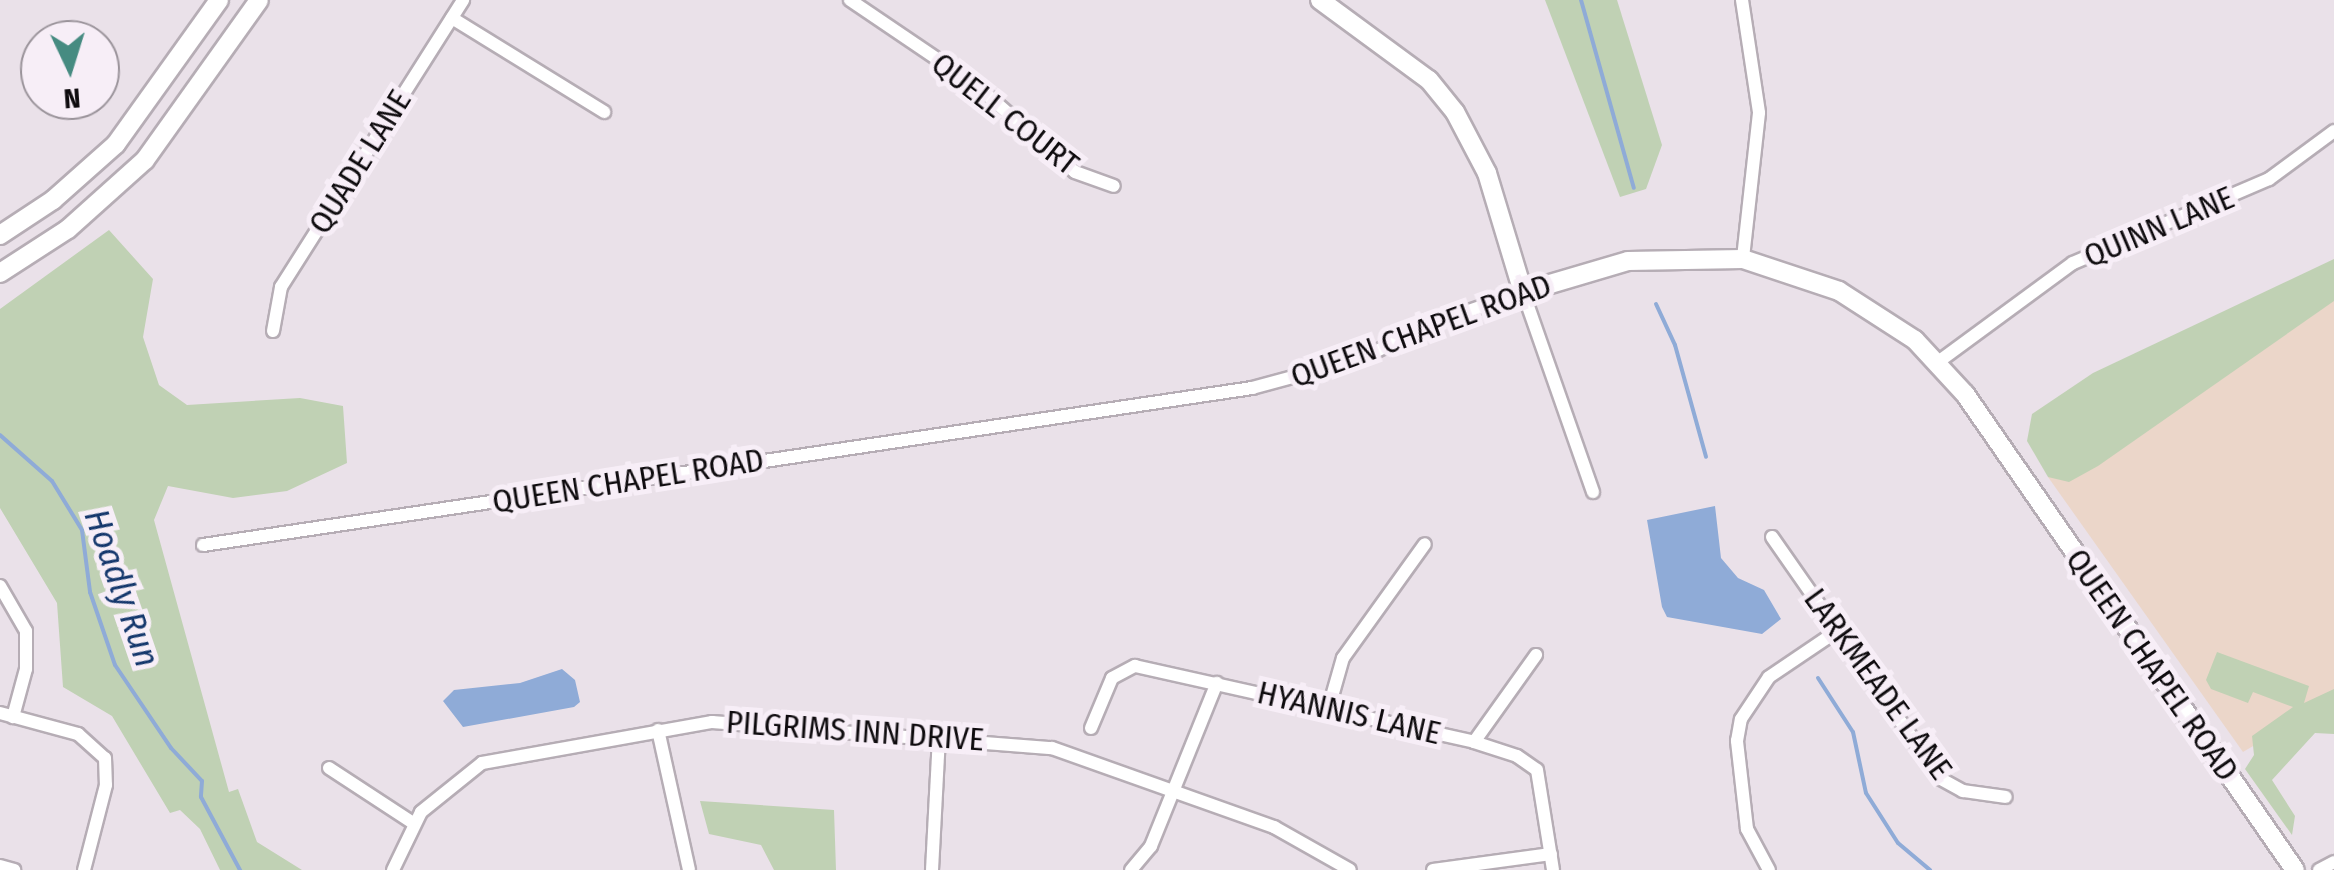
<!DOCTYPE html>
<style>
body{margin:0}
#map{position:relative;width:2334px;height:870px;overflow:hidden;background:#eae1e9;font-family:"Fira Sans Condensed",sans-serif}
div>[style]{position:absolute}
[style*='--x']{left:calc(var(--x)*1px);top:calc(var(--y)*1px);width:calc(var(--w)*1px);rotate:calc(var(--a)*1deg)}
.education>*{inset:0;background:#ebd6c9}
.green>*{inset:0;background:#c0d1b4}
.water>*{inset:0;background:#8fabd7}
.stream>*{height:4px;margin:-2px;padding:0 2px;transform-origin:2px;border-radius:2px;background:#8fabd7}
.roads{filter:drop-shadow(2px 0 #b6adb5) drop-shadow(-2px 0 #b6adb5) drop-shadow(0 2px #b6adb5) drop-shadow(0 -2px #b6adb5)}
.street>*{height:12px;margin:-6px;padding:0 6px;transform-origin:6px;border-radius:6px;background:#fff}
.secondary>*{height:18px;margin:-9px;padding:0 9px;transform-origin:9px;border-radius:9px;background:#fff}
span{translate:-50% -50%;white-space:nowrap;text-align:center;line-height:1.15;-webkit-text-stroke:10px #f7eef7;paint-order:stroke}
.street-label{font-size:32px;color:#0e0b0e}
.water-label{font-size:35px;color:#14376c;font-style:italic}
.north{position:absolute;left:20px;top:20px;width:100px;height:100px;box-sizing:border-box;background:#f7eef7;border:2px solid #9a939a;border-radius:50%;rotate:176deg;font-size:28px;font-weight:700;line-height:40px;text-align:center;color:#0e0b0e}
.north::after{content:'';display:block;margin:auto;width:35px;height:45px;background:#468b81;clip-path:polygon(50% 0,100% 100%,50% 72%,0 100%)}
</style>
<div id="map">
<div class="education">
<div style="clip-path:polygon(2334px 281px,2334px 698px,2243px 752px,2048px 477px)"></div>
</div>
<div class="green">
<div style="clip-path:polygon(1545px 0,1617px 0,1662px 145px,1646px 189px,1620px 197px)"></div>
<div style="clip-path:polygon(109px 230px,153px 279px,143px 337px,159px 385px,187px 405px,300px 398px,343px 406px,347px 463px,287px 491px,233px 498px,168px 486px,154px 520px,229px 792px,238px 789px,257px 842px,302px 870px,220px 870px,200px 829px,180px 810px,170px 813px,112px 716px,63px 687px,57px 603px,0 508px,0 309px)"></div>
<div style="clip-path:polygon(2334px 259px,2334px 301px,2098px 466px,2069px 482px,2048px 477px,2027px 441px,2032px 414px,2093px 373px)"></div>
<div style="clip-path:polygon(2217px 652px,2309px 686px,2304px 703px,2334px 689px,2334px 734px,2315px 733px,2272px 780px,2295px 816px,2292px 835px,2245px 769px,2254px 755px,2252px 736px,2293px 707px,2253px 692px,2248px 703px,2211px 689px,2206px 680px)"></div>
<div style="clip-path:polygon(700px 801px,834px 810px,836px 870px,774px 870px,761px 845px,709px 834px)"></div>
</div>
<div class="water">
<div style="clip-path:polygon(1715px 506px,1721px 558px,1738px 578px,1764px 590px,1781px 619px,1762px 634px,1667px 617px,1662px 607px,1647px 520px)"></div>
<div style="clip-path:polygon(562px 669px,575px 680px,580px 702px,574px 707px,463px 727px,443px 701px,454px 690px,520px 683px)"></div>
</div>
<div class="stream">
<div style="--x:1581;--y:0;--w:195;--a:74.3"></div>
<div style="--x:1656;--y:304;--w:45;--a:65.1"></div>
<div style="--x:1675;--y:345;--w:116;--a:74.5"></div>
<div style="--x:0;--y:435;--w:69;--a:41.5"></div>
<div style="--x:52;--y:481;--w:57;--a:58.5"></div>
<div style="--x:82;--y:530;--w:63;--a:82.6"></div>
<div style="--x:90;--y:592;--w:77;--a:71.1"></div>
<div style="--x:115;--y:665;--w:100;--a:56"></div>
<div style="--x:171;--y:748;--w:45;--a:46.8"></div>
<div style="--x:202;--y:781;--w:16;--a:94"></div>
<div style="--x:201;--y:797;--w:83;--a:61.9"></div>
<div style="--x:1818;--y:678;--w:64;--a:57.1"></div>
<div style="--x:1853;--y:732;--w:62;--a:78"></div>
<div style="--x:1866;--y:793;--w:59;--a:57.4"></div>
<div style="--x:1898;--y:843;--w:42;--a:40.2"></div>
</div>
<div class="roads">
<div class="street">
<div style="--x:850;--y:0;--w:153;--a:34.1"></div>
<div style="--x:977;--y:86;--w:130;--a:41.3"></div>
<div style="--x:1075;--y:172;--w:41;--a:19.7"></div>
<div style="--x:1742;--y:0;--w:114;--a:81.4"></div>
<div style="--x:1759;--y:113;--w:147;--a:96.3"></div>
<div style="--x:452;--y:18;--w:179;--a:31.7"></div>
<div style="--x:273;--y:331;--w:45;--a:-79.7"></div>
<div style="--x:281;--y:287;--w:340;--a:-57.6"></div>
<div style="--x:1938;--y:362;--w:167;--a:-36.3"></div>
<div style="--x:2073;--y:263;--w:213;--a:-23.2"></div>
<div style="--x:2269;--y:179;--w:81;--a:-36.4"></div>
<div style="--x:1772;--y:537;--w:295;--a:55.1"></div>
<div style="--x:1941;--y:779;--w:25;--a:29"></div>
<div style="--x:1963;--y:791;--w:43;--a:7.9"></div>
<div style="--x:203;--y:545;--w:1061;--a:-8.51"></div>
<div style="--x:1252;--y:388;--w:115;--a:-15.1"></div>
<div style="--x:1363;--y:358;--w:71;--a:-26.9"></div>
<div style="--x:1426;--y:326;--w:103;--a:-19.3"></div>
<div style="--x:1523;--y:292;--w:212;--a:70.7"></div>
<div style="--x:0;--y:586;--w:52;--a:60"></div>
<div style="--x:26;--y:631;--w:38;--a:90"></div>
<div style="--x:26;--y:669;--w:50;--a:105.2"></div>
<div style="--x:1329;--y:707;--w:51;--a:-74.1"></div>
<div style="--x:1343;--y:658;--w:140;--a:-54.3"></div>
<div style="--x:0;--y:713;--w:81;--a:15.1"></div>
<div style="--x:78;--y:734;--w:36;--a:42"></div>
<div style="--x:105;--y:758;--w:27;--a:88"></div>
<div style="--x:106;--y:785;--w:88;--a:104.5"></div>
<div style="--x:1091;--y:728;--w:54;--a:-67.2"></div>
<div style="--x:1112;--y:678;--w:26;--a:-28"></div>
<div style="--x:1135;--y:666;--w:347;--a:12.6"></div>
<div style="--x:1474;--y:742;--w:45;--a:18"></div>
<div style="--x:1517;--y:756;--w:24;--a:35"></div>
<div style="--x:1537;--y:770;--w:101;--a:80.9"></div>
<div style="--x:658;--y:730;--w:143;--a:77.5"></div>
<div style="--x:1474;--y:742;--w:107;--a:-54.5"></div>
<div style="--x:329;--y:768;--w:100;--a:33.2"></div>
<div style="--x:0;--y:866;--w:15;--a:16"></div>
<div style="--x:393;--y:870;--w:64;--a:-64.2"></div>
<div style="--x:421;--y:812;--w:78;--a:-38.8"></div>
<div style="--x:482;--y:763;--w:234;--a:-10.1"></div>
<div style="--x:712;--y:722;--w:341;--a:4.4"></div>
<div style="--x:1052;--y:748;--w:236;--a:19.6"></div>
<div style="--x:1274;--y:827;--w:87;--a:29.5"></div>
<div style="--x:932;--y:870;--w:134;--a:-87"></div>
<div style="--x:1131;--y:870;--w:31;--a:-50"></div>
<div style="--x:1151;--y:846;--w:176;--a:-68"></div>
<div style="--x:1433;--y:870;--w:119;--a:-7.7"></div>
<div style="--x:1769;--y:870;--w:47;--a:-118.2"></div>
<div style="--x:1747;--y:829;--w:89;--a:-96.5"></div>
<div style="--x:1737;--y:741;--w:22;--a:-80"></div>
<div style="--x:1741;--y:719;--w:50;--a:-56.3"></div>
<div style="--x:1769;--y:677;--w:82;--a:-34.1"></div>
<div style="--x:2319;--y:870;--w:17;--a:-28"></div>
</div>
<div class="secondary">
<div style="--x:1320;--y:0;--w:135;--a:36.3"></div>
<div style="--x:1429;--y:80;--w:41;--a:50.9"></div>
<div style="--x:1455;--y:112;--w:69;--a:62.3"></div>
<div style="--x:1487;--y:173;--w:124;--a:73.2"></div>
<div style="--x:1523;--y:292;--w:109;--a:-16.4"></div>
<div style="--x:1628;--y:261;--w:115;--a:-1"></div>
<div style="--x:1743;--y:259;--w:101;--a:18.4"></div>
<div style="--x:1839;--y:291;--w:90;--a:32.8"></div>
<div style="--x:1915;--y:340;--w:74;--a:47.2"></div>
<div style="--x:1965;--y:394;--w:579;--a:55.27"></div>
<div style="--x:0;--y:235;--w:64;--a:-33.4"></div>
<div style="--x:53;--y:200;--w:84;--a:-41.6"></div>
<div style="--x:116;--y:144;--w:177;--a:-54.4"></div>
<div style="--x:0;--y:273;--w:81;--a:-32.9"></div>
<div style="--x:68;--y:229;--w:103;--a:-41.9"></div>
<div style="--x:145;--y:160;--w:196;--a:-54.5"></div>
</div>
</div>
<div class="street-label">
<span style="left:1005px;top:114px;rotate:38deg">QUELL COURT</span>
<span style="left:360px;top:162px;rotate:-58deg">QUADE LANE</span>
<span style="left:2159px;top:227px;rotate:-23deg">QUINN LANE</span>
<span style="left:1421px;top:331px;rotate:-20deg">QUEEN CHAPEL ROAD</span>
<span style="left:628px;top:481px;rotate:-9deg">QUEEN CHAPEL ROAD</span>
<span style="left:2152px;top:665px;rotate:55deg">QUEEN CHAPEL ROAD</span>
<span style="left:1878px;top:684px;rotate:54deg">LARKMEADE LANE</span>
<span style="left:1349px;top:713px;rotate:13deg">HYANNIS LANE</span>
<span style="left:855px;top:731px;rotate:4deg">PILGRIMS INN DRIVE</span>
</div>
<div class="water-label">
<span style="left:122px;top:588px;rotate:71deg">Hoadly Run</span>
</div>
<div class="north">N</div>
</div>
